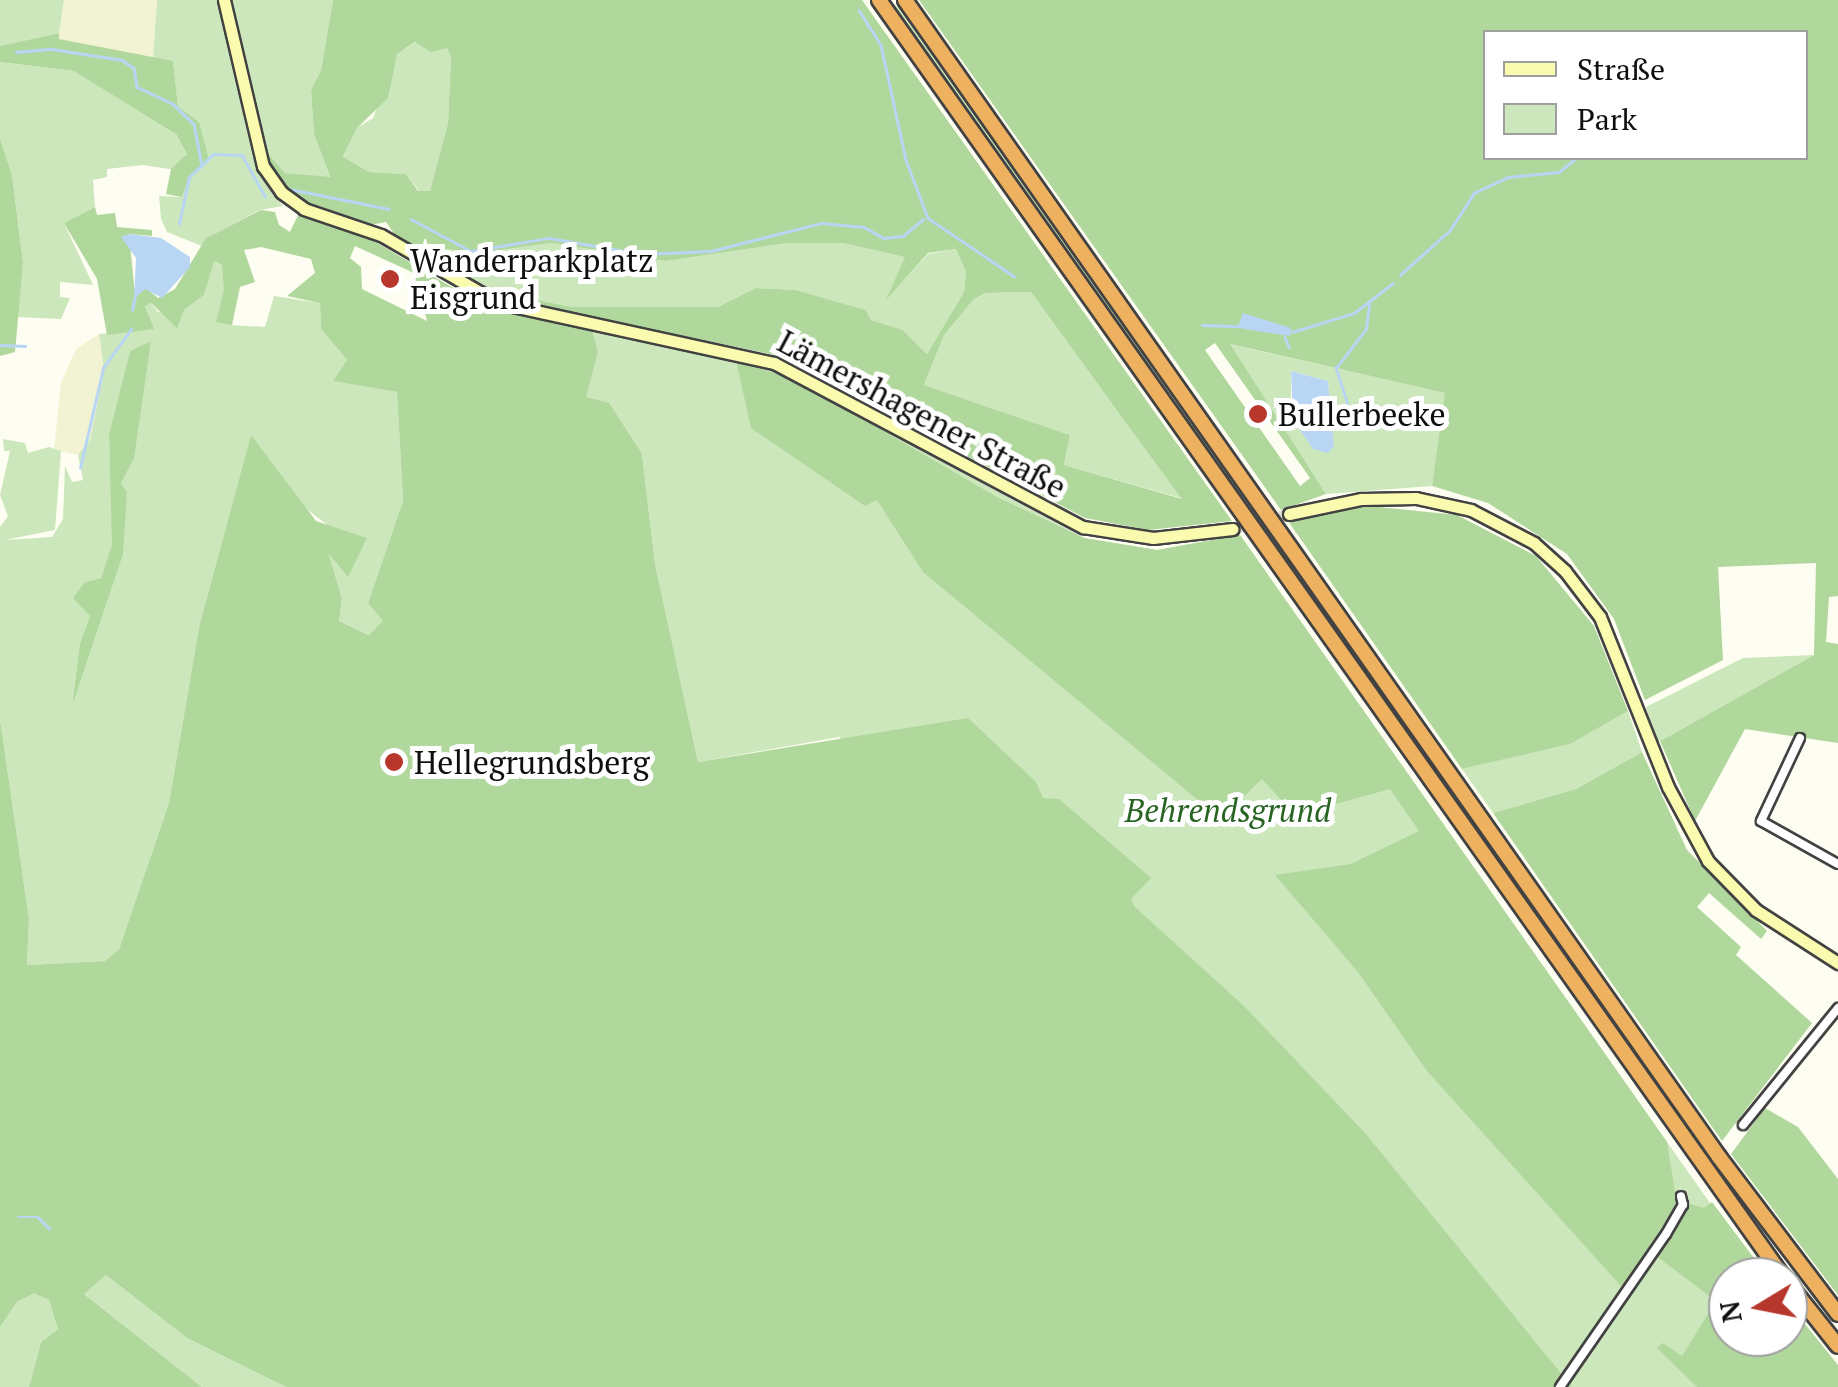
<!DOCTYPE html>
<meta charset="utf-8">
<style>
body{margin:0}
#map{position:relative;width:1838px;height:1387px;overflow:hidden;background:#fefdf1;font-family:"PT Serif",serif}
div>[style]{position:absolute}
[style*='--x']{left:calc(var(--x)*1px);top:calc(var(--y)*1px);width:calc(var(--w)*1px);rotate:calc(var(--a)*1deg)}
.farmland>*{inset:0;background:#f2f3d2}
.green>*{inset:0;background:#cde7bc}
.forest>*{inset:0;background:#b0d79c}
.water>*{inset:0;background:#b8d6f3}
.stream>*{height:2.5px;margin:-1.25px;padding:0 1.25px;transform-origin:1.25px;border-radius:1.25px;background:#b8d6f3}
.secondary-tunnel>*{height:11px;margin-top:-5.5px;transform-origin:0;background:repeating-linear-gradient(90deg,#dad9cf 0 11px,transparent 0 16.5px)}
.roads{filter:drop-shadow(2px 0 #424242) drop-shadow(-2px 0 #424242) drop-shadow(0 2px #424242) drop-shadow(0 -2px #424242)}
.minor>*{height:8px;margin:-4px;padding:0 4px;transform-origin:4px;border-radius:4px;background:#fff}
.secondary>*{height:11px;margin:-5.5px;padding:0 5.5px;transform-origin:5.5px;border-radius:5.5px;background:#fafbaf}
.motorway>*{height:14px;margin:-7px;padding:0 7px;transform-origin:7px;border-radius:7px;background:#edb160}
.dots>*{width:28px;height:28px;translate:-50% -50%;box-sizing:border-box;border:5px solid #fff;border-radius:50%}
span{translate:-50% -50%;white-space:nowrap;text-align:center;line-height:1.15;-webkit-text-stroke:10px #fff;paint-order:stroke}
.poi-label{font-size:32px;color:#0f0f0f}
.left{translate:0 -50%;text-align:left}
.street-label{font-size:32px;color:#0f0f0f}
.park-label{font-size:32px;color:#286422;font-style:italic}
.legend{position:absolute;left:1483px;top:30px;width:325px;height:130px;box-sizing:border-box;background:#fff;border:2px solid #9f9f9f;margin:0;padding:12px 18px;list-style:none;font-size:30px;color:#0f0f0f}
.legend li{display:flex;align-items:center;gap:20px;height:50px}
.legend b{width:50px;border:2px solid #9f9f9f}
.north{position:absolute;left:1708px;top:1257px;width:100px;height:100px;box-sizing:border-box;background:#fff;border:2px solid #9f9f9f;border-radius:50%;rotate:260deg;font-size:28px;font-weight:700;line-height:40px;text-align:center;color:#0f0f0f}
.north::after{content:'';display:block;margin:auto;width:35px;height:45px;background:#b8372d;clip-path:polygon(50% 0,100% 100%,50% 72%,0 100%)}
</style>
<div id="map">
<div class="farmland">
<div style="clip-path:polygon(64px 0,157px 0,153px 58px,58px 39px)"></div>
<div style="clip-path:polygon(99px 334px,104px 369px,90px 440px,78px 455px,54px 450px,61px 383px,76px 349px)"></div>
</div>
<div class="green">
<div style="clip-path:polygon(0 0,64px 0,59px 33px,0 46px)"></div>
<div style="clip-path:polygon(157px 0,218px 0,249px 140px,263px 180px,283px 206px,260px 210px,206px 238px,202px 246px,167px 232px,161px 219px,159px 196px,182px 197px,199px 122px,178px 106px,173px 62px,153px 58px)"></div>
<div style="clip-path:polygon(231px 0,333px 0,321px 70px,311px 90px,314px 134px,330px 178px,285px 173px,264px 149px)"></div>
<div style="clip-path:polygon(889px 0,901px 10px,977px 115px,1497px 862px)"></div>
<div style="clip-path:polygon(416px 42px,447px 47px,451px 55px,448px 123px,430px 191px,419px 191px,406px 174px,369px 172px,343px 158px,357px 128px,373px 118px,397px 54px)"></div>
<div style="clip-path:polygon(0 62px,74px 71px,111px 88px,176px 134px,187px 154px,176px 170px,143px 165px,107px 169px,107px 177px,93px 180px,95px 207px,64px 223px,93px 285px,60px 282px,60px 297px,70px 298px,61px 319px,17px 317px,23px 263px,12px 175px,0 138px)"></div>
<div style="clip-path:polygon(551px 243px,666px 261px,788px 243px,843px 243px,906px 257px,889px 296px,928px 254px,956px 249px,966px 272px,964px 292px,927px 354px,903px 330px,871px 320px,866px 310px,796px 290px,756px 288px,718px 307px,572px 307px,488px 290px,436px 255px,440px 249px,487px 252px)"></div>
<div style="clip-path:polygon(evenodd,213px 261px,222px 265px,231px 325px,265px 327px,274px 296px,320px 303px,321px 329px,347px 360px,334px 381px,397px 392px,403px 501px,368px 603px,384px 621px,370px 635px,339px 621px,342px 599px,328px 550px,339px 534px,296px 501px,251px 436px,199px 627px,169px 803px,119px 949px,105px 961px,27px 965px,29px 919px,0 719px,0 527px,8px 516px,0 495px,10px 451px,4px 451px,3px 439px,25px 443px,28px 453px,49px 447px,61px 451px,55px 530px,5px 540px,52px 537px,63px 519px,65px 466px,72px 482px,83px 480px,78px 455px,90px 440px,104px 369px,99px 334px,153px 329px,145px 305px,151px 303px,158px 312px,184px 310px,204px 295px,213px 261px,151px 342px,121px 483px,127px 492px,113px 582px,72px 705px,80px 643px,90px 616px,81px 600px,85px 582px,101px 578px,113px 545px,109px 434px,130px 351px,151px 342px)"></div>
<div style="clip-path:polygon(1031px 292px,1118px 412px,1184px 499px,1064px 465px,1070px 435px,924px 385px,944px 335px,974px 299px,987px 293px)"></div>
<div style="clip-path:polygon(592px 329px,770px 369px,1084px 538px,1157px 550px,1240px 535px,1762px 1277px,1728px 1277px,1728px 1337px,1788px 1337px,1838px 1387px,1534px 1387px,839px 737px,698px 762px,655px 564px,642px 454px,585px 397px,598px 352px)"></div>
<div style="clip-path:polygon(evenodd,1229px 344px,1446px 393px,1432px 486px,1326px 494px,1229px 344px,1291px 371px,1328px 381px,1333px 435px,1308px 442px,1291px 410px,1291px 371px)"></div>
<div style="clip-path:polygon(1814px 655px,1656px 743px,1646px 707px,1743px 658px)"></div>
<div style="clip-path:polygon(1628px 711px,1642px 752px,1576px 789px,1493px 813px,1462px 769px,1569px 744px)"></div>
<div style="clip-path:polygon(106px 1275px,187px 1338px,286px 1387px,202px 1387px,83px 1293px)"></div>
<div style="clip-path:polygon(34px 1292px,49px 1300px,58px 1329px,41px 1342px,29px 1387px,0 1387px,0 1327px,17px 1302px)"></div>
</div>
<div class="forest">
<div style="clip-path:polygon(evenodd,333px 0,862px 0,1232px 521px,1148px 530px,1085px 518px,775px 355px,500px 298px,454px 276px,395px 235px,386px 222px,370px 225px,296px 199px,280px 184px,264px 149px,285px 173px,330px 177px,314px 134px,311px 90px,321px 70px,333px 0,415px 42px,431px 52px,447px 48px,451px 56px,448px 123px,430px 191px,418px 191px,406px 174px,369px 172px,343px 157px,357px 128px,388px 98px,397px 54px,415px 42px,333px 0,551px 243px,666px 261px,788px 243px,843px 243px,905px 257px,886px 300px,928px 253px,956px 249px,966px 272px,964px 292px,927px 354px,903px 330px,871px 320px,866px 310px,796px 290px,756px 288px,718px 307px,572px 307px,488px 290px,436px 255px,440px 249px,487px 252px,551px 243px,333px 0,1031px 292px,1118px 412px,1182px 499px,1064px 465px,1070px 435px,924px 385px,944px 335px,974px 299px,986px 293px,1031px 292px)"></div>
<div style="clip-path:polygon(evenodd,919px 0,1838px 0,1838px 596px,1829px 597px,1826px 642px,1838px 644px,1838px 743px,1745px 729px,1695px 821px,1660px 741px,1814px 655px,1816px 563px,1718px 567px,1723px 660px,1645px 700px,1614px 619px,1567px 554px,1488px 503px,1432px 486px,1445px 393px,1230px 344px,1326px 494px,1281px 510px,919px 0,1486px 32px,1806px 32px,1806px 158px,1486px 158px,1486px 32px,919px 0,1215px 343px,1310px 478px,1300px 486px,1205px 350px,1215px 343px)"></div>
<div style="clip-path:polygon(59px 33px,59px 39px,173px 61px,178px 106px,199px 122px,209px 160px,189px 177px,182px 197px,166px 194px,171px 169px,187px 154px,176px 134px,74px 71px,0 62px,0 46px)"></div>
<div style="clip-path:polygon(0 138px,12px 175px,23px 263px,15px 352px,0 356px)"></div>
<div style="clip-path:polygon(evenodd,95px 207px,97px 215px,115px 213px,117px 227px,152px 230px,152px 236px,129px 234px,135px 294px,146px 288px,158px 298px,175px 289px,206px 238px,261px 210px,275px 212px,279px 225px,290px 232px,299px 213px,362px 234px,482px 305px,592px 329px,598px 352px,586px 397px,609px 403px,642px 454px,655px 564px,698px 762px,968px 718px,1036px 782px,1043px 798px,1059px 799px,1151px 878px,1131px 899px,1135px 907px,1244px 1006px,1365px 1133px,1572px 1387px,286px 1387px,187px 1338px,106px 1275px,84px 1294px,202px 1387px,29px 1387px,41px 1342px,58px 1329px,49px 1300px,34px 1293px,17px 1302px,0 1327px,0 719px,29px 919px,27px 965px,105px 961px,119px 949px,169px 803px,199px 627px,251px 435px,316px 521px,367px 538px,348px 577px,329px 554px,342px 599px,339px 621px,369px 635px,383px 621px,368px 603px,403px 501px,397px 392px,333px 381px,347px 360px,321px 329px,320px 303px,287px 296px,315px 273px,311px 259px,261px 247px,244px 250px,255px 282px,240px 287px,232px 325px,216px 322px,224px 290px,222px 265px,214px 261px,204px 295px,184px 310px,177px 328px,151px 303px,145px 306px,154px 329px,107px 335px,97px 279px,64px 223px,95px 207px,355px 246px,414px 273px,427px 321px,362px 289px,361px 267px,350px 258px,355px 246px)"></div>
<div style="clip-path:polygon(151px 341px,134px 458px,121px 483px,127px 492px,123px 554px,72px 706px,80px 643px,90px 616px,73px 598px,85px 582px,101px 578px,112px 545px,109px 434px,130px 351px)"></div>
<div style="clip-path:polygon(736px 360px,797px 381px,997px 497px,1084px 538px,1157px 550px,1240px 535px,1667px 1142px,1677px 1204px,1622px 1287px,1427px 1071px,1358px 972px,1275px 875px,1351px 864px,1419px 831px,1390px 789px,1295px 815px,1262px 779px,1234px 806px,1228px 801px,1215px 814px,923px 572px,877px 500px,865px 506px,751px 428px)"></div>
<div style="clip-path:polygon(1369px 506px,1457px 515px,1536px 556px,1594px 626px,1628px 711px,1570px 744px,1462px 769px,1288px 521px)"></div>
<div style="clip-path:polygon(1642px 752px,1687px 850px,1767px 931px,1761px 939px,1709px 893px,1697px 907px,1741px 947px,1736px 955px,1812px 1023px,1722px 1141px,1493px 813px,1576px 789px)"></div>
<div style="clip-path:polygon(1765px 1108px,1798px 1127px,1838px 1179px,1838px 1295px,1731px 1154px)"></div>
<div style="clip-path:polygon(1712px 1202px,1768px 1277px,1728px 1277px,1728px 1337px,1788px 1337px,1788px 1303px,1838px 1365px,1838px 1387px,1697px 1387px,1657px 1348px,1663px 1343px,1682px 1356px,1716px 1301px,1655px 1255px,1690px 1204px,1704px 1208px)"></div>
</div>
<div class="water">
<div style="clip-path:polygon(129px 234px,161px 238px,190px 257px,190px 267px,162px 298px,145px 289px,134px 299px,136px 258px,121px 237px)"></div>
<div style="clip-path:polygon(1243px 313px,1291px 328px,1290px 336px,1244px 329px,1238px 326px)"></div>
<div style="clip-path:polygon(1291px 371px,1328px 381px,1334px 446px,1328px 453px,1313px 449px,1293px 420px)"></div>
</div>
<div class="stream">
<div style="--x:859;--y:10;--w:41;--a:57.8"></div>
<div style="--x:881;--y:45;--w:118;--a:77.7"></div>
<div style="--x:906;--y:160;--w:62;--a:69.2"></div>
<div style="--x:928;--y:218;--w:104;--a:34"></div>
<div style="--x:16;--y:52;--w:36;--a:-5"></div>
<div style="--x:52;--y:49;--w:71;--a:8.9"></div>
<div style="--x:122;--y:60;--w:14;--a:34"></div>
<div style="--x:134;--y:68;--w:19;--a:81"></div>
<div style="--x:137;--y:87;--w:38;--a:25"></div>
<div style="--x:172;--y:103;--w:30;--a:44"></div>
<div style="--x:194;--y:124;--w:43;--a:79.2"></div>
<div style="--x:1588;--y:158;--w:6;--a:0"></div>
<div style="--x:1608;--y:158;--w:24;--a:0"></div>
<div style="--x:285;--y:188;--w:106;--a:11.4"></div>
<div style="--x:411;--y:219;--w:68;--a:28.1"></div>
<div style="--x:471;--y:251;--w:79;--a:-9.5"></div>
<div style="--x:549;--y:238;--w:94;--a:9.8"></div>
<div style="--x:642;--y:254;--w:69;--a:-2.5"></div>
<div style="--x:711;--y:251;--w:114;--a:-14.2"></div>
<div style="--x:822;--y:223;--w:42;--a:5.4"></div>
<div style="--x:864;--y:227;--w:23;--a:29"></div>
<div style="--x:884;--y:238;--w:19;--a:-6"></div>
<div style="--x:903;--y:236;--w:26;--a:-40"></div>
<div style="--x:179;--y:224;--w:48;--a:-78"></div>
<div style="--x:189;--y:177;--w:34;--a:-43"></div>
<div style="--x:214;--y:154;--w:28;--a:2"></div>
<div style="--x:242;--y:155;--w:47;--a:60.7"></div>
<div style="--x:1400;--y:275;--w:67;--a:-42"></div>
<div style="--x:1450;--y:230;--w:44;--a:-57"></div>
<div style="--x:1474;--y:193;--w:38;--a:-25"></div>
<div style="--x:1508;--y:177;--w:51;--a:-5.6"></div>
<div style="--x:1559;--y:172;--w:22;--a:-39"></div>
<div style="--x:132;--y:310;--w:14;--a:-78"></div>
<div style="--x:1202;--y:325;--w:38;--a:2"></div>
<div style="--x:1292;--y:332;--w:65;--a:-17"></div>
<div style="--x:1354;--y:313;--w:49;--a:-37.6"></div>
<div style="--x:1285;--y:337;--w:11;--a:68"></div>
<div style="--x:0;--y:345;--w:25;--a:2"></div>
<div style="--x:1348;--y:406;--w:40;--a:-108"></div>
<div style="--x:1336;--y:368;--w:49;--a:-52.4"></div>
<div style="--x:1366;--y:329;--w:25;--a:-83"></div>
<div style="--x:80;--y:468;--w:103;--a:-77"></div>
<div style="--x:103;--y:368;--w:48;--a:-54.3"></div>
<div style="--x:18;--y:1217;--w:20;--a:0"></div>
<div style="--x:38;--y:1217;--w:16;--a:45"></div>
</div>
<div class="secondary-tunnel">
<div style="--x:1232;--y:529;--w:59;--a:-14.7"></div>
</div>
<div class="roads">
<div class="minor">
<div style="--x:1800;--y:738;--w:92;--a:115.2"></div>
<div style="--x:1761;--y:821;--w:88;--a:29.2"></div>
<div style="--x:1743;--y:1125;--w:151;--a:-50.9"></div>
<div style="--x:1560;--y:1387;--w:186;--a:-55.3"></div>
<div style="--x:1666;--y:1234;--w:34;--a:-60"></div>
<div style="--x:1683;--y:1205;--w:9;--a:-103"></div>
</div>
<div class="secondary">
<div style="--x:224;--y:0;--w:171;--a:76.8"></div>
<div style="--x:263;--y:166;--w:32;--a:55"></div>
<div style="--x:281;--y:192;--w:29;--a:36"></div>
<div style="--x:304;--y:209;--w:81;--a:18.7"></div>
<div style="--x:381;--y:235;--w:136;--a:30"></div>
<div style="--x:499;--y:303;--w:281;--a:12.3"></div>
<div style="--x:774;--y:363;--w:350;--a:28"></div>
<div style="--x:1083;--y:527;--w:71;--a:8.9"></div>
<div style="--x:1153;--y:538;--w:80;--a:-6.5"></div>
<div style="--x:1289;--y:514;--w:74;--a:-11.8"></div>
<div style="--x:1361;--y:499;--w:55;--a:-1"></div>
<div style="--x:1416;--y:498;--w:56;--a:12.3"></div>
<div style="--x:1471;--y:510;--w:71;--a:27.6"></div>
<div style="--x:1534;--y:543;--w:42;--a:42.1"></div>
<div style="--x:1565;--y:571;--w:58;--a:52.7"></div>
<div style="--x:1600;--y:617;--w:183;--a:68.2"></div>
<div style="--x:1668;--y:787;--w:84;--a:61.6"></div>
<div style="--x:1708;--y:861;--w:69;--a:45.6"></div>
<div style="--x:1756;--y:910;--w:98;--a:32.9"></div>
</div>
<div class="motorway">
<div style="--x:879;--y:0;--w:1565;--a:54.7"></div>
<div style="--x:905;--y:0;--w:1415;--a:54.87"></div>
<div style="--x:1719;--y:1157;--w:197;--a:52.8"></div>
<div style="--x:1788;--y:1283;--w:80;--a:51.6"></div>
</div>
</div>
<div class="dots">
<div style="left:390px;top:279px;background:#b8372d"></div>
<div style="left:1258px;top:414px;background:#b8372d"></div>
<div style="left:394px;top:762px;background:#b8372d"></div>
</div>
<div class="poi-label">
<span class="left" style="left:410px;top:279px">Wanderparkplatz<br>Eisgrund</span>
<span class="left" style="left:1278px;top:414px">Bullerbeeke</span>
<span class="left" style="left:414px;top:762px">Hellegrundsberg</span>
</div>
<div class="street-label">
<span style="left:922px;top:414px;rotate:28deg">Lämershagener Straße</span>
</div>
<div class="park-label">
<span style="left:1228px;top:810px">Behrendsgrund</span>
</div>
<ul class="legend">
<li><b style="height:12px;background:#fafbaf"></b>Straße</li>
<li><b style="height:28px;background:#cde7bc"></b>Park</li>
</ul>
<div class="north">N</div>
</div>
